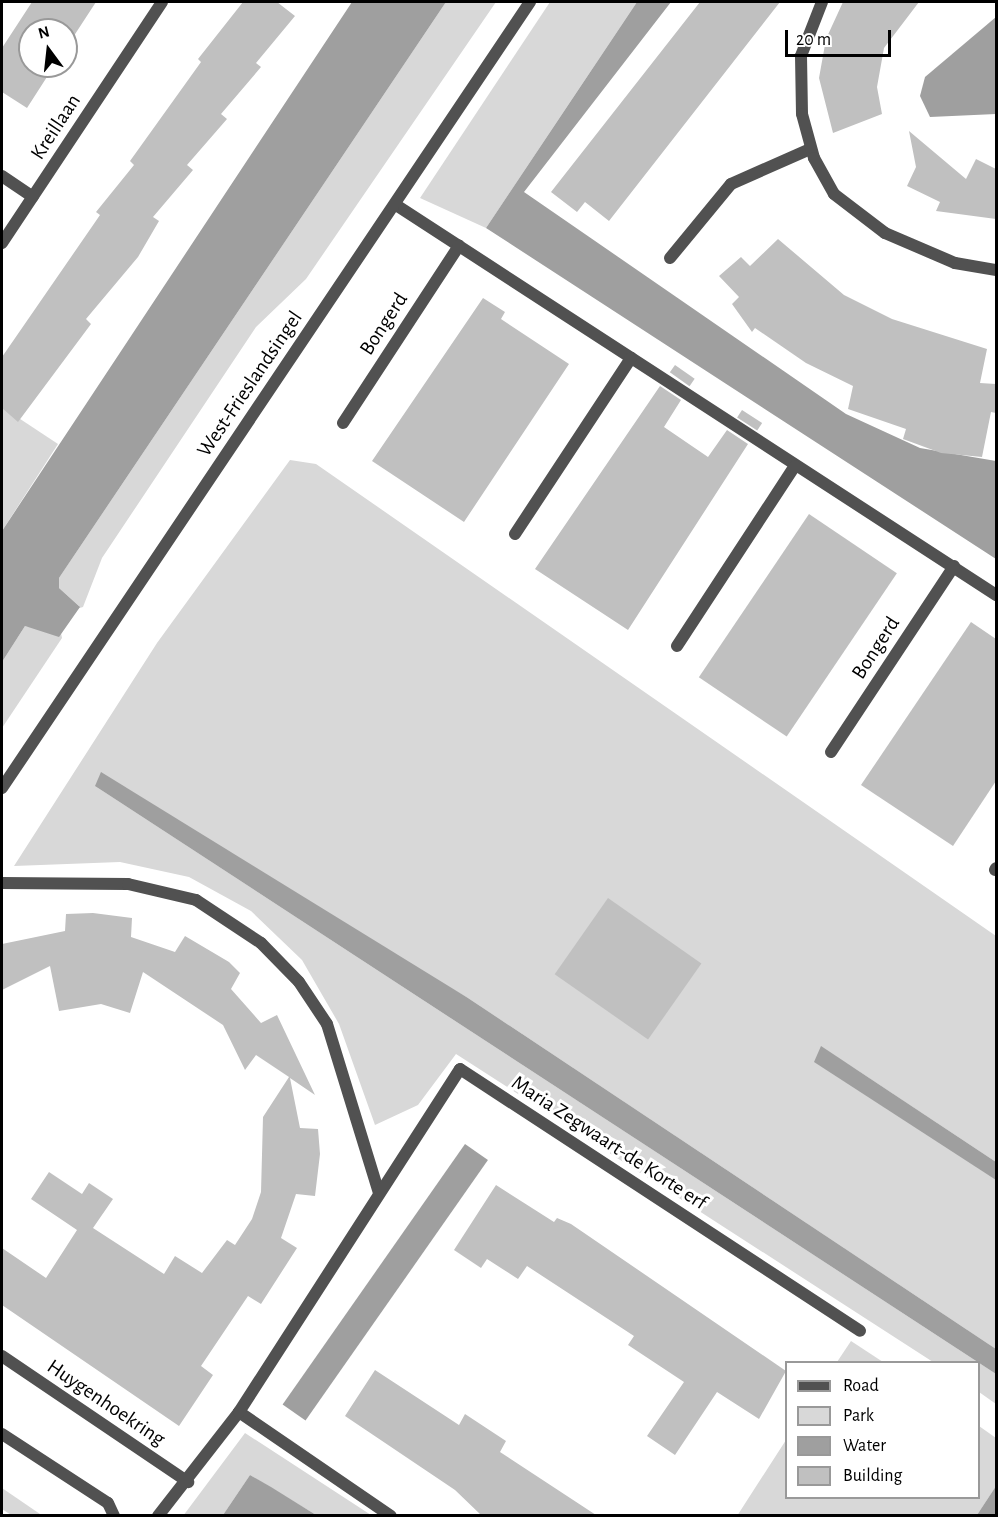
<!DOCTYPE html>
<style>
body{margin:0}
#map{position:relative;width:998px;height:1517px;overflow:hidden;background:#fff;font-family:"Alegreya Sans",sans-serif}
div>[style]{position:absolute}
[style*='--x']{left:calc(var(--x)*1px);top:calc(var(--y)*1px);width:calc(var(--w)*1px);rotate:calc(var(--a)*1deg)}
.green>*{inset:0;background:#d8d8d8}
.water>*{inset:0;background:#9f9f9f;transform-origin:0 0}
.building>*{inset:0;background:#c0c0c0;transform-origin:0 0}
.service>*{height:12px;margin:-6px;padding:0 6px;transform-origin:6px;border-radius:6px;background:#515151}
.minor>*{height:12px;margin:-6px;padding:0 6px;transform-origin:6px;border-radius:6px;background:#515151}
span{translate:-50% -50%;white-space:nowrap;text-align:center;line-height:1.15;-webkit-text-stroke:6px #fff;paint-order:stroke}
.street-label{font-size:21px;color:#000}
.frame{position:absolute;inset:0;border:3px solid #000;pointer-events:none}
.legend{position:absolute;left:785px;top:1361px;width:195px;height:138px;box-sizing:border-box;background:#fff;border:2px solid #999;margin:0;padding:8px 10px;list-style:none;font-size:18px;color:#000}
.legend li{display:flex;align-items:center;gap:12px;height:30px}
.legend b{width:30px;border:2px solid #999}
.north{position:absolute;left:18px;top:18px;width:60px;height:60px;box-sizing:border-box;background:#fff;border:2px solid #999;border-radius:50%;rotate:345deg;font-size:16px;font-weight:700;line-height:24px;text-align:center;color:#000}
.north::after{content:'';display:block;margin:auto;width:21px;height:27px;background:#000;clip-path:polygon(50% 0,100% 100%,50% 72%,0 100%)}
.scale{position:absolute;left:785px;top:30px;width:106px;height:27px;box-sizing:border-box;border:3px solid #000;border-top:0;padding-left:8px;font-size:18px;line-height:21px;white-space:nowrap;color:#000;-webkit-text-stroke:4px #fff;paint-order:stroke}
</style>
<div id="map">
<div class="green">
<div style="clip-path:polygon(446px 2px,496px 2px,306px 279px,256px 327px,102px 558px,83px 607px,76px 609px,79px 606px,59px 588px,59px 578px)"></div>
<div style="clip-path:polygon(550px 2px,637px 2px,486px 228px,420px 198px)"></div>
<div style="clip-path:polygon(2px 407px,58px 444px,2px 531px)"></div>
<div style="clip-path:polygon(290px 460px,316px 464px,996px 936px,996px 1162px,845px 1062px,996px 1170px,996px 1349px,468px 998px,95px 786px,996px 1374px,996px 1404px,979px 1392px,978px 1362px,933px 1362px,456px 1054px,418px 1105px,375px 1125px,339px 1024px,302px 960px,251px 911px,189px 877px,120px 862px,14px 866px,157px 643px)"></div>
<div style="clip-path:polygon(25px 626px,61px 633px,62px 638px,2px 728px,2px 662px)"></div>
<div style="clip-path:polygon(851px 1341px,883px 1362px,837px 1362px)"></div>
<div style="clip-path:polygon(979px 1426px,996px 1438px,996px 1486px,977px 1515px,737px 1516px,786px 1440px,786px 1498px,978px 1498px)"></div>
<div style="clip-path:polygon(245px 1433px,371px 1515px,316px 1515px,250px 1475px,223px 1515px,183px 1516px)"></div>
<div style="clip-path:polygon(2px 1488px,40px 1514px,39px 1515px,11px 1515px,2px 1509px)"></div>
</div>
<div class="water">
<div style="clip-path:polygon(352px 2px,446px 2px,59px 578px,59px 588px,80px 607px,59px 637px,25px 626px,2px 662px,2px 531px)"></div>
<div style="clip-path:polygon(637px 2px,671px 2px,524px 192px,846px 414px,920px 448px,996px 461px,996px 559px,486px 228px)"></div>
<div style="clip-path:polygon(996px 17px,996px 114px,930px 117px,920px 96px,925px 77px)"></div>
<div style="clip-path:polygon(101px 772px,468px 998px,996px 1349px,996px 1374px,95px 786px)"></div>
<div style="clip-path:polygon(821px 1046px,996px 1162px,996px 1180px,814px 1062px)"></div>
<div style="left:465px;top:1144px;width:28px;height:318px;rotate:35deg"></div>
<div style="clip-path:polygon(250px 1475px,271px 1487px,316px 1515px,223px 1515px)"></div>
<div style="clip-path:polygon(996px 1486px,996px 1515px,977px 1515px)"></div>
</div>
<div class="building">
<div style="clip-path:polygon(32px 2px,96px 2px,66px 48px,66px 30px,30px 30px,30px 66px,54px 66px,27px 108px,2px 92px,2px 48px)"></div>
<div style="clip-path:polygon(243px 2px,277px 2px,295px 16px,256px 63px,261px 67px,221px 114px,227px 119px,187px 165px,193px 170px,153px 217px,159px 221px,138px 257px,86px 319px,91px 324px,18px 422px,2px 408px,2px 357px,100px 215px,96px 212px,134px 165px,130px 161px,201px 62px,198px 59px)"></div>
<div style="clip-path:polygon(700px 2px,780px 2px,609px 221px,585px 202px,577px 212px,551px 192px)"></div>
<div style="clip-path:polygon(843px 2px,919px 2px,884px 48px,877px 87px,882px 114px,833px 133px,819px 78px,826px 39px)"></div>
<div style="clip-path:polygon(909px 131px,966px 179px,976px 159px,996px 169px,996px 219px,936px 211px,940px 202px,907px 186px,916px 167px)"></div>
<div style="clip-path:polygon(778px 239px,844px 295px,892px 319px,987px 349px,980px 383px,996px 384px,996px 413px,991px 412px,982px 457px,941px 453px,903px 439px,906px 429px,848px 409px,853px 386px,806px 363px,755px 328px,752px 332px,732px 304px,739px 297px,719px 276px,741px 257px,750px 266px)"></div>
<div style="clip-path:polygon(483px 298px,505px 312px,501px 319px,569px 364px,464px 522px,372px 461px)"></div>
<div style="left:675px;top:365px;width:24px;height:9px;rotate:35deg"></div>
<div style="clip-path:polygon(660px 386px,681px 400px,664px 427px,708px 457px,727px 430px,748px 444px,628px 630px,535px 569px)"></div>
<div style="left:742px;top:410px;width:24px;height:9px;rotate:33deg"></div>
<div style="left:809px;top:514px;width:106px;height:197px;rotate:34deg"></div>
<div style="clip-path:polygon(971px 622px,996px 639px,996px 781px,953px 846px,861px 785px)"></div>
<div style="left:608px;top:898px;width:114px;height:93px;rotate:35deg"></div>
<div style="clip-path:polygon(93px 913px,132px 918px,131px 937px,175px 952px,185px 936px,229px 962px,240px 973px,231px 989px,261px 1023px,277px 1015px,315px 1095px,290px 1078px,300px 1128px,318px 1129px,320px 1154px,315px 1196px,296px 1194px,281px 1238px,297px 1248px,261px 1304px,248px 1296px,201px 1366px,213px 1375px,179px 1426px,2px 1305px,2px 1248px,46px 1278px,77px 1230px,31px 1199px,49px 1172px,82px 1194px,89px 1183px,113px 1199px,93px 1228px,164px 1274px,175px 1256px,202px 1273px,227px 1240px,235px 1245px,252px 1219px,261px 1192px,263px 1117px,289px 1077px,256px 1055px,245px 1070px,223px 1025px,143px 972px,130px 1013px,101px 1004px,59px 1011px,50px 966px,2px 990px,2px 944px,65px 931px,66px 914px)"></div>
<div style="clip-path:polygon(496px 1185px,554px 1222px,557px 1218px,571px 1224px,786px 1371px,759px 1419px,717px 1392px,675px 1455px,647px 1436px,684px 1382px,628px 1345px,634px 1336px,527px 1266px,518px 1279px,487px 1259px,481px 1268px,454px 1250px)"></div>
<div style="clip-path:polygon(375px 1370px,459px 1425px,465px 1414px,506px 1441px,500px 1452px,596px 1515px,481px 1515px,455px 1490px,345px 1416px)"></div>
</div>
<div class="service">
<div style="--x:670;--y:258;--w:96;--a:-50.5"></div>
<div style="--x:731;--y:184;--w:86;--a:-23.9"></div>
</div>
<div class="minor">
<div style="--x:822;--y:2;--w:58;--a:111.3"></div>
<div style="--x:801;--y:56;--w:58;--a:89"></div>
<div style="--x:802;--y:114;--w:46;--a:74.7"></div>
<div style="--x:814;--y:158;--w:41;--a:60.9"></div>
<div style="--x:834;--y:194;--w:64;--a:37.4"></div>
<div style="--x:885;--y:233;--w:76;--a:23.2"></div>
<div style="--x:955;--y:263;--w:42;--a:9.7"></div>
<div style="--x:2;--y:176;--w:37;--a:34"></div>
<div style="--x:396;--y:205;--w:716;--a:33.02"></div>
<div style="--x:2;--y:243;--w:289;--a:-56.4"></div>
<div style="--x:343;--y:423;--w:212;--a:-56.8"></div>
<div style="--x:515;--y:534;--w:211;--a:-56.6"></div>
<div style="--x:677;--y:646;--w:215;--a:-56.8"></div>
<div style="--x:831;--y:752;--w:223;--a:-56.5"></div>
<div style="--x:2;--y:788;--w:947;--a:-56.11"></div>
<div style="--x:995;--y:870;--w:2;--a:-63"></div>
<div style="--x:2;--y:883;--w:126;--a:0.5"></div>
<div style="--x:128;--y:884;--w:70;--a:13.2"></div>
<div style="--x:196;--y:900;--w:78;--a:33.5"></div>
<div style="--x:261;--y:943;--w:54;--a:45.7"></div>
<div style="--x:299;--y:982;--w:50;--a:56.3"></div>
<div style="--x:327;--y:1024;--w:177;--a:72.9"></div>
<div style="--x:2;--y:1356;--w:225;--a:34.1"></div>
<div style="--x:239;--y:1412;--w:184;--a:34.4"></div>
<div style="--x:2;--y:1434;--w:126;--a:33.1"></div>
<div style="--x:108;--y:1503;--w:14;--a:65"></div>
<div style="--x:158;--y:1516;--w:132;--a:-52.1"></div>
<div style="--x:239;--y:1412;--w:408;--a:-57.2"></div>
<div style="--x:460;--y:1069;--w:478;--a:33.2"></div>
</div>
<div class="street-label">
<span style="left:56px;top:127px;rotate:-57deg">Kreillaan</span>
<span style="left:384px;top:324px;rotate:-57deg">Bongerd</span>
<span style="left:250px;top:384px;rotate:-56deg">West-Frieslandsingel</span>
<span style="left:876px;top:648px;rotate:-57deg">Bongerd</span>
<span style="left:609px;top:1143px;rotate:33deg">Maria Zegwaart-de Korte erf</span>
<span style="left:106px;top:1403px;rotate:34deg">Huygenhoekring</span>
</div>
<div class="frame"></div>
<ul class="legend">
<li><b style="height:8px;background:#515151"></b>Road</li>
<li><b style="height:16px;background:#d8d8d8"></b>Park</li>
<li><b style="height:16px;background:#9f9f9f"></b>Water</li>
<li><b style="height:16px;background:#c0c0c0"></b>Building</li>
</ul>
<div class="north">N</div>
<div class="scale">20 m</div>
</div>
